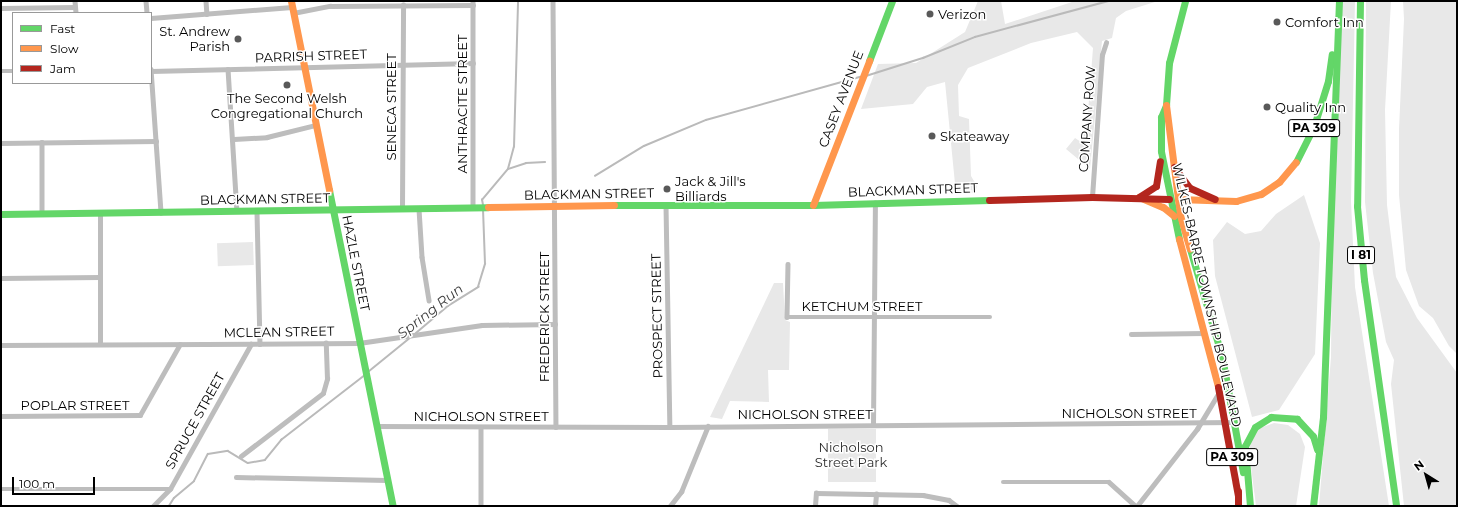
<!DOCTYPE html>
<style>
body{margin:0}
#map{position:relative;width:1458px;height:507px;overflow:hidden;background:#fff;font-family:Montserrat,sans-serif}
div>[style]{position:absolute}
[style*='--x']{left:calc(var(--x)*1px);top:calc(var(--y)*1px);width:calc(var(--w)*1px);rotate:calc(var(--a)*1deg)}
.green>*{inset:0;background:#e8e8e8;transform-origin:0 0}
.stream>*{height:1.5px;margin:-0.75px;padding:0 0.75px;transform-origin:0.75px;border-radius:0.75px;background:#bababa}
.street>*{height:4.5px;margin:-2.25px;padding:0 2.25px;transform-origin:2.25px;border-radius:2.25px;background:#bdbdbd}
.fast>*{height:7px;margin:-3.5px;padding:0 3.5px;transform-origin:3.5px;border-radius:3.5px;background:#63d668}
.slow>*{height:7px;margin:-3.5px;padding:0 3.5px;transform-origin:3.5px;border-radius:3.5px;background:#ff974d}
.jam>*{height:7px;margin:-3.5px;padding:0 3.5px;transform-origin:3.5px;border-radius:3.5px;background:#b3261e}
.dots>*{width:11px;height:11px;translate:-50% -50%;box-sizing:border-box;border:2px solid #fff;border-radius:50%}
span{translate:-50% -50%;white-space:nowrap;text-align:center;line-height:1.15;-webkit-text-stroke:3px #fff;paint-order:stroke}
.shield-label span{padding:1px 3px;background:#fff;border:1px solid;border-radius:3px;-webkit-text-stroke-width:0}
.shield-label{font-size:12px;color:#000;font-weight:700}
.poi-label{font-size:13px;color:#000}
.left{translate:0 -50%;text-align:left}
.right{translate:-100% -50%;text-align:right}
.street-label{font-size:13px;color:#000}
.park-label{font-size:13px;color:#2d2d2d}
.water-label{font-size:14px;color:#3e3e3e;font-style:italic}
.frame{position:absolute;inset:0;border:2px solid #000;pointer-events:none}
.legend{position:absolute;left:12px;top:12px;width:140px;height:72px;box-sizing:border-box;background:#fff;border:1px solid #999;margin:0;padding:5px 7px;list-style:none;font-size:12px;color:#000}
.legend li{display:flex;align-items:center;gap:8px;height:20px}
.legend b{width:20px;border:1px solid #999}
.north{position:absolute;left:1406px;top:455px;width:40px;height:40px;-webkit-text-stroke:3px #fff;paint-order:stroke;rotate:323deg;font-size:11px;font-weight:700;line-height:16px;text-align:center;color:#000}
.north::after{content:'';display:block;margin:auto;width:14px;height:18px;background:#000;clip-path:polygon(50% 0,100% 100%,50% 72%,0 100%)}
.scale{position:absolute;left:12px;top:477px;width:83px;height:18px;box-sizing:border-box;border:2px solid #000;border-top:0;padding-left:5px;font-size:12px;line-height:14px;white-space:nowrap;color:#000;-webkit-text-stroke:3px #fff;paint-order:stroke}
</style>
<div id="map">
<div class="green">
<div style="clip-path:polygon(978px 1px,1001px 1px,1005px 24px,1075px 1px,1158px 1px,1126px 11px,1116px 18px,1112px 38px,1102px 41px,1090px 169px,1066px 149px,1075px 138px,1081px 142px,1087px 125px,1093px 48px,1077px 32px,1031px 43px,968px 68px,958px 85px,959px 116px,969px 119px,971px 176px,977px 186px,975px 193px,956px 194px,945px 82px,927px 87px,913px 104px,861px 109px,878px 64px,916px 63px,965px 32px)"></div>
<div style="clip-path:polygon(1342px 1px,1355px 1px,1351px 201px,1355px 287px,1389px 506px,1319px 506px,1331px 357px,1332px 246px)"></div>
<div style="clip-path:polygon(1366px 1px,1391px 1px,1385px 110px,1387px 205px,1396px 277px,1417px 318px,1457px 373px,1457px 506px,1404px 506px,1391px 384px,1394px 360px,1386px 342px,1373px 273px,1365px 202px)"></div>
<div style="clip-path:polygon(1403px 1px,1457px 1px,1457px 354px,1449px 346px,1433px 318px,1419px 306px,1406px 270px,1399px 195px,1399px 129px,1404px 19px)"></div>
<div style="clip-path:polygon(1304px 195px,1320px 243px,1315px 354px,1279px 410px,1252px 417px,1215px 276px,1213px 240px,1227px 222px,1245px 234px,1261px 231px,1276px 214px)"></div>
<div style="left:253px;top:242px;width:23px;height:36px;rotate:88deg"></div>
<div style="clip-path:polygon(774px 283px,783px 283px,785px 320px,790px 322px,789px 370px,768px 370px,769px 402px,730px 401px,722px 419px,710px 417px)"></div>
<div style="clip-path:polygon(1274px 423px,1288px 425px,1300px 434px,1305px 447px,1296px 506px,1256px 506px,1249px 451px,1252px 437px,1260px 428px)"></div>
<div style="left:876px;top:429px;width:53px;height:48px;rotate:90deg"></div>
</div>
<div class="stream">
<div style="--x:866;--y:76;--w:60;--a:-17.5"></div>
<div style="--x:923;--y:58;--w:56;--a:-22"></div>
<div style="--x:975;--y:37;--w:138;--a:-15.1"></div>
<div style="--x:508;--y:169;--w:19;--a:-18"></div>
<div style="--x:526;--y:163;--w:19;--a:-3"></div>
<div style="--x:595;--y:176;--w:57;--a:-31.5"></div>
<div style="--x:644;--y:146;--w:67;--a:-22.8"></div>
<div style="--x:706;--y:120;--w:160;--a:-15.6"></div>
<div style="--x:483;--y:205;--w:5;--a:-101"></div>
<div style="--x:482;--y:200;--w:40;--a:-50"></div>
<div style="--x:508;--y:169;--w:23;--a:-75"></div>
<div style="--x:514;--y:147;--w:146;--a:-88.4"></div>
<div style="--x:416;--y:333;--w:42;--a:-40.2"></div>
<div style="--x:448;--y:306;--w:36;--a:-32"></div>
<div style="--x:478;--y:287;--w:24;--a:-73"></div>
<div style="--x:485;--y:264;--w:55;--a:-92.1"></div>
<div style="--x:368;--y:372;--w:55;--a:-39.1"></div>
<div style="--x:169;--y:506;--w:9;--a:-58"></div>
<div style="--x:174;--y:498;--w:26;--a:-40"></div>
<div style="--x:194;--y:481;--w:30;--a:-63"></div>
<div style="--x:208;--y:454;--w:20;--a:-9"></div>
<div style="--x:228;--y:451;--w:23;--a:31"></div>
<div style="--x:248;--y:463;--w:17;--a:-10"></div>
<div style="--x:265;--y:460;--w:26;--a:-51"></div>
<div style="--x:281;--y:440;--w:106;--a:-37.7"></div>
</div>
<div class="street">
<div style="--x:75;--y:1;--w:12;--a:85"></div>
<div style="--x:146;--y:1;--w:12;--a:85"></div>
<div style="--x:206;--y:1;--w:13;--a:86"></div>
<div style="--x:473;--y:1;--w:207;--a:90"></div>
<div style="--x:553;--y:1;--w:426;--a:89.6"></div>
<div style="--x:1;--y:8;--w:74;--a:-0.8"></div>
<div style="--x:293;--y:13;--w:38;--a:-11"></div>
<div style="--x:330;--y:6;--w:143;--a:-0.4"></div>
<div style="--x:151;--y:18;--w:141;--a:-4.5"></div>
<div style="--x:151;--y:69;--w:144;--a:86"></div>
<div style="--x:228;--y:69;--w:142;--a:86.4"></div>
<div style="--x:1;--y:71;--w:12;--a:0"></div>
<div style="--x:151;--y:71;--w:322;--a:-1.4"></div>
<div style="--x:234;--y:139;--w:33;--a:-3"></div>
<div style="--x:267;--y:137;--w:50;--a:-13.8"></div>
<div style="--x:42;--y:142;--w:71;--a:90"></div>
<div style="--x:1;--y:143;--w:155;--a:-0.7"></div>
<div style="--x:1092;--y:197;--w:142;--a:-86"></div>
<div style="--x:1102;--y:55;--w:13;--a:-72"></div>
<div style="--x:666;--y:205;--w:222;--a:89"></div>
<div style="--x:402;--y:209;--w:204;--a:-89.7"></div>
<div style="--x:419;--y:209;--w:48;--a:86.4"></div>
<div style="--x:422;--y:257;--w:44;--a:80.8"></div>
<div style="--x:257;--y:212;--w:132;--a:88.7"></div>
<div style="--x:788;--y:264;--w:53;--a:91.1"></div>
<div style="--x:787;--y:317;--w:203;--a:0"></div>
<div style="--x:1;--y:278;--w:99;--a:-0.6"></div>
<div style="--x:1131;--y:334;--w:73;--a:-0.8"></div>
<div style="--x:100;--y:344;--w:131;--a:-90"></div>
<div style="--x:1;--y:345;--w:358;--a:-0.3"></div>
<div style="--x:359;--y:343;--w:124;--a:-8.3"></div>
<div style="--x:482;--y:325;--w:73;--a:-0.8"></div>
<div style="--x:1;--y:416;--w:139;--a:-0.4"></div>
<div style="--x:140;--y:415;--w:81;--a:-60.6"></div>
<div style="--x:873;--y:425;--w:222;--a:-89.5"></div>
<div style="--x:376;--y:426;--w:294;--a:0.2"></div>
<div style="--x:670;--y:427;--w:564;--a:-0.51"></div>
<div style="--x:481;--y:427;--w:79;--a:90"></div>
<div style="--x:241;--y:456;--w:103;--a:-37.5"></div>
<div style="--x:323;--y:393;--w:15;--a:-74"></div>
<div style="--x:327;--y:379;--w:36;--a:-92"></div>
<div style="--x:236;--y:477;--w:151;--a:1.1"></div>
<div style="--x:1003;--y:482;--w:106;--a:0"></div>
<div style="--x:1109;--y:482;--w:36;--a:42"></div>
<div style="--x:1;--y:489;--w:169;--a:0"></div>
<div style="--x:153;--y:506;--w:24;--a:-45"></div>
<div style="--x:170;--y:489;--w:166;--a:-60.8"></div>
<div style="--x:670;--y:506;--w:18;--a:-52"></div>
<div style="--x:681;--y:492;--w:71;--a:-67.8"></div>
<div style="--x:815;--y:506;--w:13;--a:-86"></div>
<div style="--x:816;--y:493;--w:107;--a:1.1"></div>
<div style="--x:923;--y:495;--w:26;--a:11"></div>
<div style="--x:949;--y:500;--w:10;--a:37"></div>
<div style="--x:875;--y:506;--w:12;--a:-85"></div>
<div style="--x:1137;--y:506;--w:98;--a:-52.1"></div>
<div style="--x:1197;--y:429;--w:41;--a:-59"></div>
</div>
<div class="fast">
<div style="--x:1360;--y:1;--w:205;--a:90.8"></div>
<div style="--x:1357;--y:206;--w:74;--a:84.6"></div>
<div style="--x:1364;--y:280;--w:228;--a:81.9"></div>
<div style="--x:869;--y:61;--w:64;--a:-69"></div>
<div style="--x:1296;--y:162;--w:40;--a:-63.4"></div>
<div style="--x:1314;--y:126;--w:47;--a:-72.7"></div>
<div style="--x:1328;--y:81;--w:27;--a:-82"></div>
<div style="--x:329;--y:190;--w:322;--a:78.6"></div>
<div style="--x:614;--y:205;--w:199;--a:0"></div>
<div style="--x:813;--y:205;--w:176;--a:-1.6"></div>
<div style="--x:1;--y:214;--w:487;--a:-0.8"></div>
<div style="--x:1179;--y:239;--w:90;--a:-101.6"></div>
<div style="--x:1161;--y:151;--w:34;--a:-90"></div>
<div style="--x:1161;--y:117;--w:13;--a:-67"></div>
<div style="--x:1166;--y:105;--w:42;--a:-85.9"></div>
<div style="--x:1169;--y:63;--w:64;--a:-75.5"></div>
<div style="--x:1190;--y:249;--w:113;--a:73.5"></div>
<div style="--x:1222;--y:357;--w:117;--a:79.7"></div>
<div style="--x:1250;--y:506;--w:60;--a:-94.8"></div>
<div style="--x:1245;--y:446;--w:21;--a:-62"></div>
<div style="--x:1255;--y:427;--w:19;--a:-32"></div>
<div style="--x:1271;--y:417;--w:26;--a:4"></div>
<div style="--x:1297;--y:419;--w:23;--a:47"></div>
<div style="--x:1313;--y:436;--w:14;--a:73"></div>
<div style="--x:1313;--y:506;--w:90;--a:-83.6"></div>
<div style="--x:1323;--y:417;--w:416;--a:-87.8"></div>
</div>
<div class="slow">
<div style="--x:291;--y:1;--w:193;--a:78.6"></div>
<div style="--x:1166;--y:105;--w:111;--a:82.7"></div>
<div style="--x:1180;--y:215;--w:35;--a:74"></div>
<div style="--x:1139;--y:197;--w:26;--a:23"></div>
<div style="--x:1163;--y:207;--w:14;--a:39"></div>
<div style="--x:1178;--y:199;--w:58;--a:2"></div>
<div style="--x:1236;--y:201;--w:26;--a:-16"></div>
<div style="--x:1261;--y:194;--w:22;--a:-34"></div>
<div style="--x:1279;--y:182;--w:26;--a:-50"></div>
<div style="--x:813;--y:205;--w:155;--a:-68.7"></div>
<div style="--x:488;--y:207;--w:126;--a:-0.9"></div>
<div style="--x:1179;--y:239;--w:153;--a:75.2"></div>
</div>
<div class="jam">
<div style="--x:1174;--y:167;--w:26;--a:53"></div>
<div style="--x:1190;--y:188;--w:27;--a:24"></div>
<div style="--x:1139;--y:197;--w:20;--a:-33"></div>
<div style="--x:1156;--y:186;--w:25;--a:-81"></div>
<div style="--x:989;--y:200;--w:103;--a:-1.7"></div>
<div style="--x:1092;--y:197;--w:77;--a:1.5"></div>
<div style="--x:1218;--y:387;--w:111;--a:79.6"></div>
<div style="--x:1238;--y:491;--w:15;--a:90"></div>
</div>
<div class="dots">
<div style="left:930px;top:14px;background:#595959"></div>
<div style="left:1277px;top:22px;background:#595959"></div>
<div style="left:238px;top:39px;background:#595959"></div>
<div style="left:287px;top:85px;background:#595959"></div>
<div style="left:1267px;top:107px;background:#595959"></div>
<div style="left:932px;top:136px;background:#595959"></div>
<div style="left:667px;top:189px;background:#595959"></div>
</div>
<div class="shield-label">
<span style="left:1314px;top:128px">PA 309</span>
<span style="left:1361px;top:255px">I 81</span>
<span style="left:1232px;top:457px">PA 309</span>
</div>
<div class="poi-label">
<span class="left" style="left:938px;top:14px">Verizon</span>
<span class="left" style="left:1285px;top:22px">Comfort Inn</span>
<span class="right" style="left:230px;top:39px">St. Andrew<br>Parish</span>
<span style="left:287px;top:106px">The Second Welsh<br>Congregational Church</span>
<span class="left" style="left:1275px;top:107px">Quality Inn</span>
<span class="left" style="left:940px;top:136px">Skateaway</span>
<span class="left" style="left:675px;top:189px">Jack &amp; Jill's<br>Billiards</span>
</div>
<div class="street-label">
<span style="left:311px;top:56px;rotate:-2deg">PARRISH STREET</span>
<span style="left:841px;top:99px;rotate:-69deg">CASEY AVENUE</span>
<span style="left:462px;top:104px;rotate:-90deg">ANTHRACITE STREET</span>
<span style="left:391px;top:107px;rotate:-90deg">SENECA STREET</span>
<span style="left:1087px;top:119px;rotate:-86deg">COMPANY ROW</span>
<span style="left:913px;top:190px;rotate:-2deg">BLACKMAN STREET</span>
<span style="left:589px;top:194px;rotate:-1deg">BLACKMAN STREET</span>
<span style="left:265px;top:199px;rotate:-1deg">BLACKMAN STREET</span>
<span style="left:356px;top:263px;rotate:79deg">HAZLE STREET</span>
<span style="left:1207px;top:295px;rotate:77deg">WILKES-BARRE TOWNSHIP BOULEVARD</span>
<span style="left:862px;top:306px">KETCHUM STREET</span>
<span style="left:657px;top:316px;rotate:-91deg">PROSPECT STREET</span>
<span style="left:544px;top:317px;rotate:-90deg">FREDERICK STREET</span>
<span style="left:279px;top:332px;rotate:-1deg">MCLEAN STREET</span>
<span style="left:75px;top:405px">POPLAR STREET</span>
<span style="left:1129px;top:413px">NICHOLSON STREET</span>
<span style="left:805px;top:414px">NICHOLSON STREET</span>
<span style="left:481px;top:416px">NICHOLSON STREET</span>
<span style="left:195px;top:421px;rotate:-61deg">SPRUCE STREET</span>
</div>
<div class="park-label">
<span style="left:851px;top:455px">Nicholson<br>Street Park</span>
</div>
<div class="water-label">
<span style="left:430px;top:311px;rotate:-38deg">Spring Run</span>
</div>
<div class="frame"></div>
<ul class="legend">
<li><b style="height:5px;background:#63d668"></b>Fast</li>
<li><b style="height:5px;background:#ff974d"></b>Slow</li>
<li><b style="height:5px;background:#b3261e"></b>Jam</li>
</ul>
<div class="north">N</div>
<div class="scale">100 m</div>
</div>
